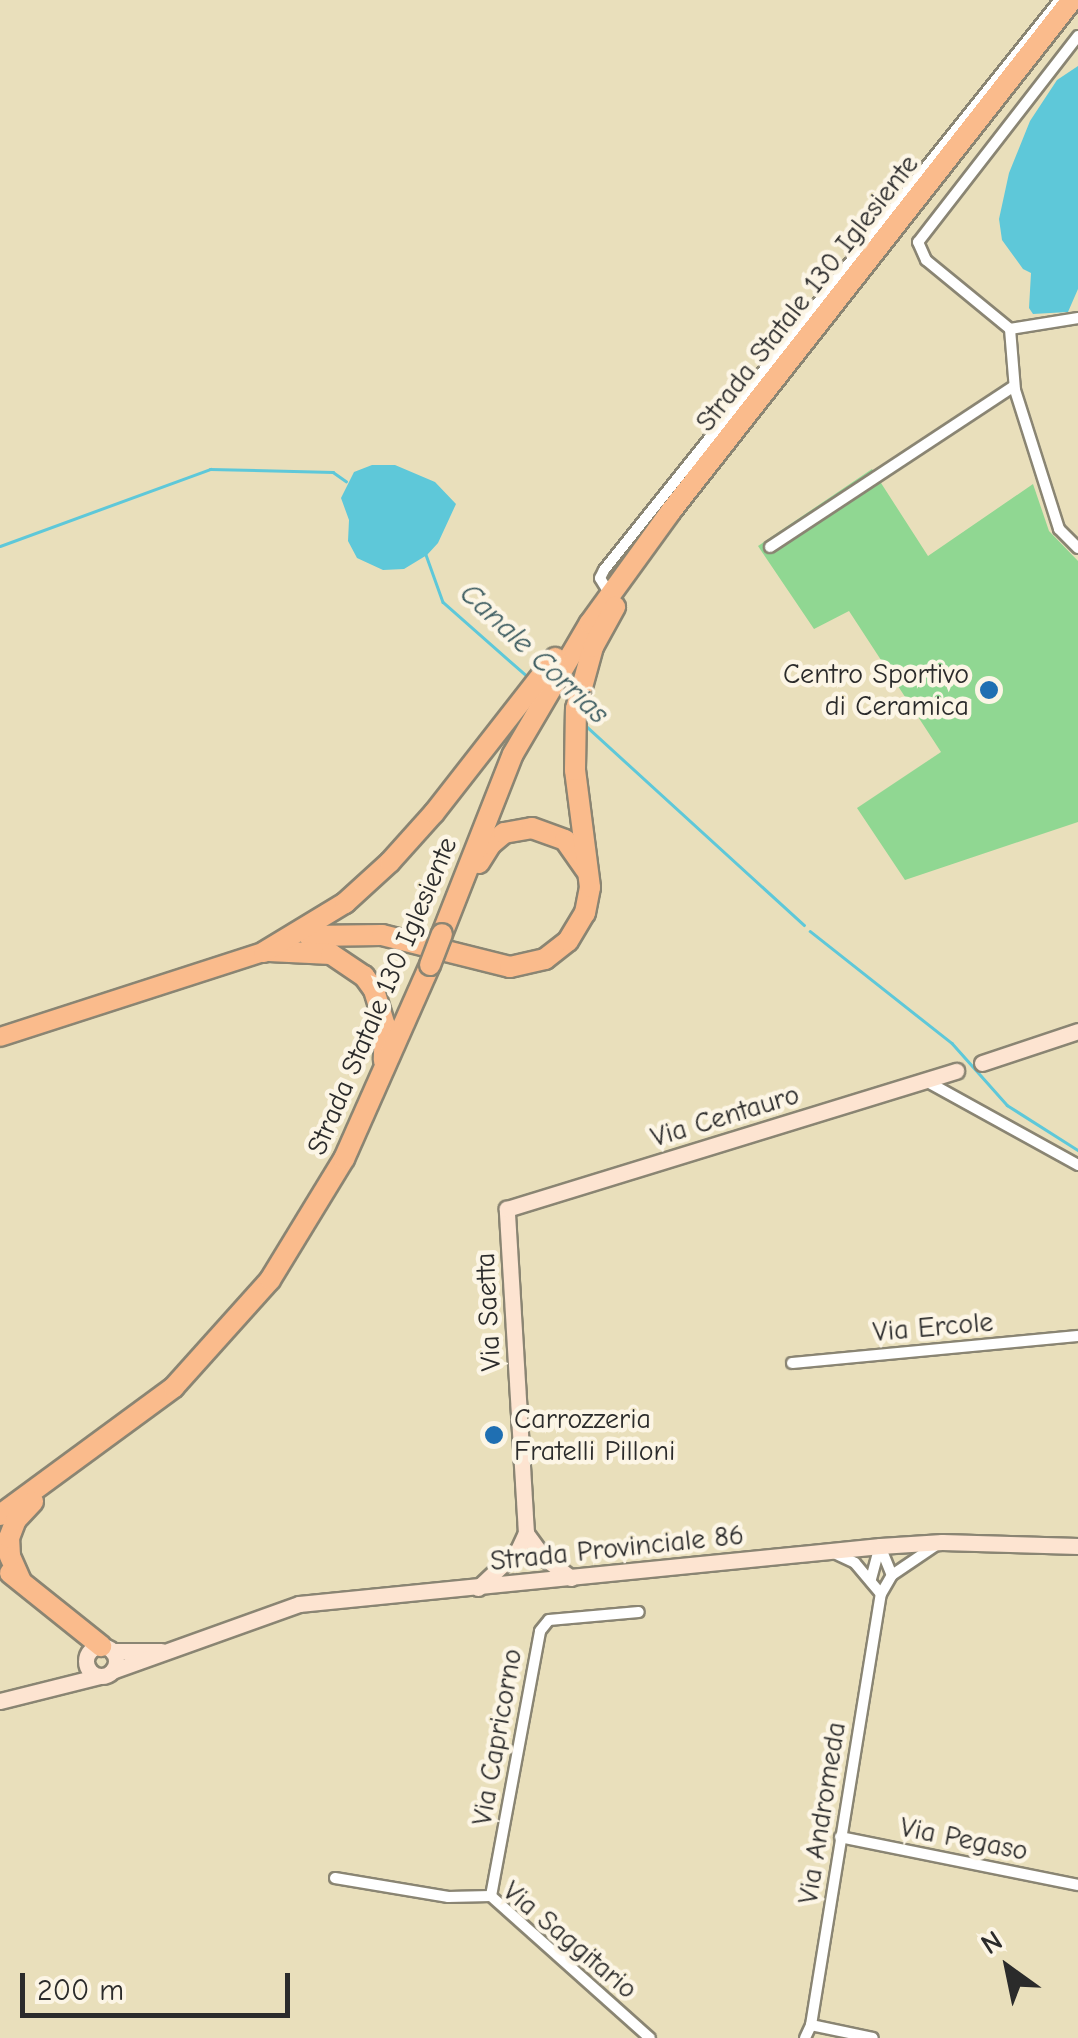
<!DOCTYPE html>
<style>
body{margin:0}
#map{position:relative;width:1078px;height:2038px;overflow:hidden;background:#e9dfbb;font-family:"Comic Neue",sans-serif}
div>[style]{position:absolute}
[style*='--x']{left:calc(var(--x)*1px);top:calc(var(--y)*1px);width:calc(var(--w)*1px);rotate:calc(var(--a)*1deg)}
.green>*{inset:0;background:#90d792}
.water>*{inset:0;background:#5ec8d9}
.stream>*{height:2.5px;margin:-1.25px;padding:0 1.25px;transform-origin:1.25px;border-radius:1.25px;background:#5ec8d9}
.roads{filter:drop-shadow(2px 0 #8a8573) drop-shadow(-2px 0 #8a8573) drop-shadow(0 2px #8a8573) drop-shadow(0 -2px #8a8573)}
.street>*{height:10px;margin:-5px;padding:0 5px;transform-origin:5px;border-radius:5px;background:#fff}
.secondary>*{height:15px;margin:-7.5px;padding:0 7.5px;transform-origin:7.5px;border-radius:7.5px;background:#fde4d1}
.secondary>.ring{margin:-7.5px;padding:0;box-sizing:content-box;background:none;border:15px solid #fde4d1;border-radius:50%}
.primary>*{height:18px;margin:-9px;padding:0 9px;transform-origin:9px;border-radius:9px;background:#fabb8c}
.highway>*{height:20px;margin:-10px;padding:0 10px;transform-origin:10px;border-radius:10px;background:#fabb8c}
.bridges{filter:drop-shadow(2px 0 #8a8573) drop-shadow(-2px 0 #8a8573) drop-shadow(0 2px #8a8573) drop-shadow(0 -2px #8a8573)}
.highway-bridge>*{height:20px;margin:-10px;padding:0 10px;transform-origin:10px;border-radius:10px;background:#fabb8c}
.dots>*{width:28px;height:28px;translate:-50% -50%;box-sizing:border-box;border:5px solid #fcf5e5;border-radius:50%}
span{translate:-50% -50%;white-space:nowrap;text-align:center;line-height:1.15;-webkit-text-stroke:9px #fcf5e5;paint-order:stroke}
.street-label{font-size:28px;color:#2b2b2b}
.poi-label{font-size:28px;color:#2b2b2b}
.right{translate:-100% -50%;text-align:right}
.left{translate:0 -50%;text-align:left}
.water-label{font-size:30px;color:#3a5a5f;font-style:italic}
.north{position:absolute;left:958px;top:1918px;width:100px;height:100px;-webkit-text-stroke:8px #fcf5e5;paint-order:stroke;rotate:327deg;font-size:28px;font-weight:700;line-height:40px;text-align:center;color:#2b2b2b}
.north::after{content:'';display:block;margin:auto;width:35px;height:45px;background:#2b2b2b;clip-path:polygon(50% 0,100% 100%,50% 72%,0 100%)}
.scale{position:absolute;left:20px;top:1973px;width:270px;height:45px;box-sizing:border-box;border:5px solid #2b2b2b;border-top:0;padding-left:12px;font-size:30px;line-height:35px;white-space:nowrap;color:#2b2b2b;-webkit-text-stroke:8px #fcf5e5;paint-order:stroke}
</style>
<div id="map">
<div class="green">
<div style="clip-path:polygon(872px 469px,928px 556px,1033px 484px,1049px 531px,1078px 561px,1078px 822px,905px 880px,857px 808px,941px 752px,849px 611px,814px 629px,758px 546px)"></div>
</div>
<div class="water">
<div style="clip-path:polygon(1078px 66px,1078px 289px,1068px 312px,1033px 314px,1029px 308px,1031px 273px,1023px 269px,1002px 240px,999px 219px,1009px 173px,1030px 121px,1057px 80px)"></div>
<div style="clip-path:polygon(395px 465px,435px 482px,456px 504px,438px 543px,427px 555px,404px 569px,383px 570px,357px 558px,348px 541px,349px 520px,341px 498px,354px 472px,372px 465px)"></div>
</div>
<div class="stream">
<div style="--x:0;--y:546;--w:224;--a:-20.1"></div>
<div style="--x:210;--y:469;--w:123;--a:1.4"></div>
<div style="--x:333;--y:472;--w:16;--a:35"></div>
<div style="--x:425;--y:552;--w:53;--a:70.2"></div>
<div style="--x:443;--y:602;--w:113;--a:41.4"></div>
<div style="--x:584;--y:724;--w:298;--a:42.4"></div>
<div style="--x:810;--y:931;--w:181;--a:38.3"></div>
<div style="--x:952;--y:1043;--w:83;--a:48.4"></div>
<div style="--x:1007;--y:1105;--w:84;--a:32.4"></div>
</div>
<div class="roads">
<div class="street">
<div style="--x:1078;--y:36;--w:261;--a:127.8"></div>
<div style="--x:918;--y:242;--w:20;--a:66"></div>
<div style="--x:926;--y:260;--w:109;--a:39.4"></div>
<div style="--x:1010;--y:329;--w:61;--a:85.3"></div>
<div style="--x:1015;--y:390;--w:146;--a:72.4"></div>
<div style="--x:1059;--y:529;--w:27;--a:45"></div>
<div style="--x:1010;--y:329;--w:69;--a:-9.2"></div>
<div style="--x:770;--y:547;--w:292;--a:-33.4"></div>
<div style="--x:608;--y:591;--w:15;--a:-122"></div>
<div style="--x:600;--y:578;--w:9;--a:-63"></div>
<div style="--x:604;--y:570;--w:729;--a:-51.35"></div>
<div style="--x:926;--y:1081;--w:174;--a:28.9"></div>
<div style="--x:792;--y:1363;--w:287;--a:-5.4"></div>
<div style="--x:880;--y:1546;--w:31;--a:68"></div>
<div style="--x:834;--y:1553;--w:23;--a:25"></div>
<div style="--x:855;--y:1563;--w:40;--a:50"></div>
<div style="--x:871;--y:1579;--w:34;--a:-75"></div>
<div style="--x:840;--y:1837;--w:243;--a:11.4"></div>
<div style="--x:335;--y:1878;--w:115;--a:9.5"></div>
<div style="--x:448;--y:1897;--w:43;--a:-1.3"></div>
<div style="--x:491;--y:1896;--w:213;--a:41.8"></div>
<div style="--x:491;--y:1896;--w:269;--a:-79.5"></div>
<div style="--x:540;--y:1631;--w:14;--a:-51"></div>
<div style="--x:549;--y:1620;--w:90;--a:-5.1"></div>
<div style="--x:811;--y:2025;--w:63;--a:11.8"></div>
<div style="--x:805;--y:2038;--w:14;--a:-65"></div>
<div style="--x:811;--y:2025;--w:437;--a:-80.8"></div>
<div style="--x:881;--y:1594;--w:22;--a:-60"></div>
<div style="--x:892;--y:1575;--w:55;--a:-34"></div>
</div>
<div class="secondary">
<div style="--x:982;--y:1063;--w:101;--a:-18.4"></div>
<div style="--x:571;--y:1578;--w:34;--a:-143"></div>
<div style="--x:544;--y:1558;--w:31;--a:-126"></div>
<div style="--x:526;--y:1533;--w:325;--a:-93.4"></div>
<div style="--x:507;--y:1209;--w:470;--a:-17.1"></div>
<div style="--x:478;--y:1588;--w:55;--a:-43.5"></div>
<div style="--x:518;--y:1550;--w:19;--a:-65"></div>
<div class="ring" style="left:86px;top:1646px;width:15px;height:15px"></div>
<div style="--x:112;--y:1651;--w:49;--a:0"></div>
<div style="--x:112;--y:1671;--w:199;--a:-19.7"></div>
<div style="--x:299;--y:1604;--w:584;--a:-5.7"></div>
<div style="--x:880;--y:1546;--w:62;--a:-3.7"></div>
<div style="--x:942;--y:1542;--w:136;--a:1.7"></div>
<div style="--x:0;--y:1701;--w:103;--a:-14"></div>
</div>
<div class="primary">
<div style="--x:0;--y:1037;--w:289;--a:-17.9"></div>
</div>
<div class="highway">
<div style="--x:479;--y:863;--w:22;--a:-58"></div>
<div style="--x:491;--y:844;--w:17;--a:-40"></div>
<div style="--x:504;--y:833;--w:28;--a:-10"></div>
<div style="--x:532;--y:828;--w:35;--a:20"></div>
<div style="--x:565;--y:840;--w:37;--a:55"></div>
<div style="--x:442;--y:934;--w:193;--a:-68.5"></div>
<div style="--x:513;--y:754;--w:152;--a:-59.6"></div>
<div style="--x:590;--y:623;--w:138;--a:-54.1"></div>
<div style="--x:671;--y:511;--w:650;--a:-51.88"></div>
<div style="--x:309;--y:936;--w:73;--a:-0.8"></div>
<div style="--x:382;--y:935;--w:132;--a:14"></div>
<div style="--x:510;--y:967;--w:36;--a:-13"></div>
<div style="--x:545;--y:959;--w:29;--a:-38"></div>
<div style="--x:568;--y:941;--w:33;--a:-59"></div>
<div style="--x:585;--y:913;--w:26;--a:-79"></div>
<div style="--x:590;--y:887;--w:118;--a:-97.3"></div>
<div style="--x:575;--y:770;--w:61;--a:-89.1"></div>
<div style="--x:576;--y:709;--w:64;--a:-74.7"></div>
<div style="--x:593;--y:647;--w:46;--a:-61.2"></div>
<div style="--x:269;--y:951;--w:62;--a:2.8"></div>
<div style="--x:331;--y:954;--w:40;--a:34"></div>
<div style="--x:364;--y:976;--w:17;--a:54"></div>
<div style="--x:374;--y:990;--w:37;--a:73"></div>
<div style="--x:385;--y:1025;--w:35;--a:92"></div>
<div style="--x:264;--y:952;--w:95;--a:-31.2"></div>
<div style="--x:345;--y:903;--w:61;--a:-42.3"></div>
<div style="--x:390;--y:862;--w:66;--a:-48.1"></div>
<div style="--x:434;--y:813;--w:197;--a:-52"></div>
<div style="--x:0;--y:1515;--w:216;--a:-36.3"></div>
<div style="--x:174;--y:1387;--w:144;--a:-48.1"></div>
<div style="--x:270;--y:1280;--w:142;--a:-58.6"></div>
<div style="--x:344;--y:1159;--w:212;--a:-66.1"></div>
<div style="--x:10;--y:1573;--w:117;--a:38.7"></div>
<div style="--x:21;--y:1581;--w:27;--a:-114"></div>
<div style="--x:10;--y:1556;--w:18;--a:-93"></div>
<div style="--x:9;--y:1538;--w:19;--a:-69"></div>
<div style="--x:16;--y:1520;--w:25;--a:-47"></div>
</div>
</div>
<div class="bridges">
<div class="highway-bridge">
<div style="--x:430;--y:965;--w:33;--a:-69"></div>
</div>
</div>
<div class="dots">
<div style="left:989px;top:690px;background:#1f6fb2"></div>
<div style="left:494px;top:1435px;background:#1f6fb2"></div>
</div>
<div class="street-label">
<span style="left:807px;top:293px;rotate:-52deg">Strada Statale 130 Iglesiente</span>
<span style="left:382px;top:996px;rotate:-67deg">Strada Statale 130 Iglesiente</span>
<span style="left:725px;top:1116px;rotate:-17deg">Via Centauro</span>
<span style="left:488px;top:1312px;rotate:-93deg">Via Saetta</span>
<span style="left:933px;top:1327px;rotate:-5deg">Via Ercole</span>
<span style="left:617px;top:1548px;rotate:-6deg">Strada Provinciale 86</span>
<span style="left:497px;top:1737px;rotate:-80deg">Via Capricorno</span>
<span style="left:822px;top:1813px;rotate:-81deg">Via Andromeda</span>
<span style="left:964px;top:1839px;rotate:11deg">Via Pegaso</span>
<span style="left:570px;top:1940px;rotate:40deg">Via Saggitario</span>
</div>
<div class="poi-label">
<span class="right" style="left:969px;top:690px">Centro Sportivo<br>di Ceramica</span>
<span class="left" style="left:514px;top:1435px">Carrozzeria<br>Fratelli Pilloni</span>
</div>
<div class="water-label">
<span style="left:534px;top:654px;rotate:43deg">Canale Corrias</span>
</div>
<div class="north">N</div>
<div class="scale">200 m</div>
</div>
